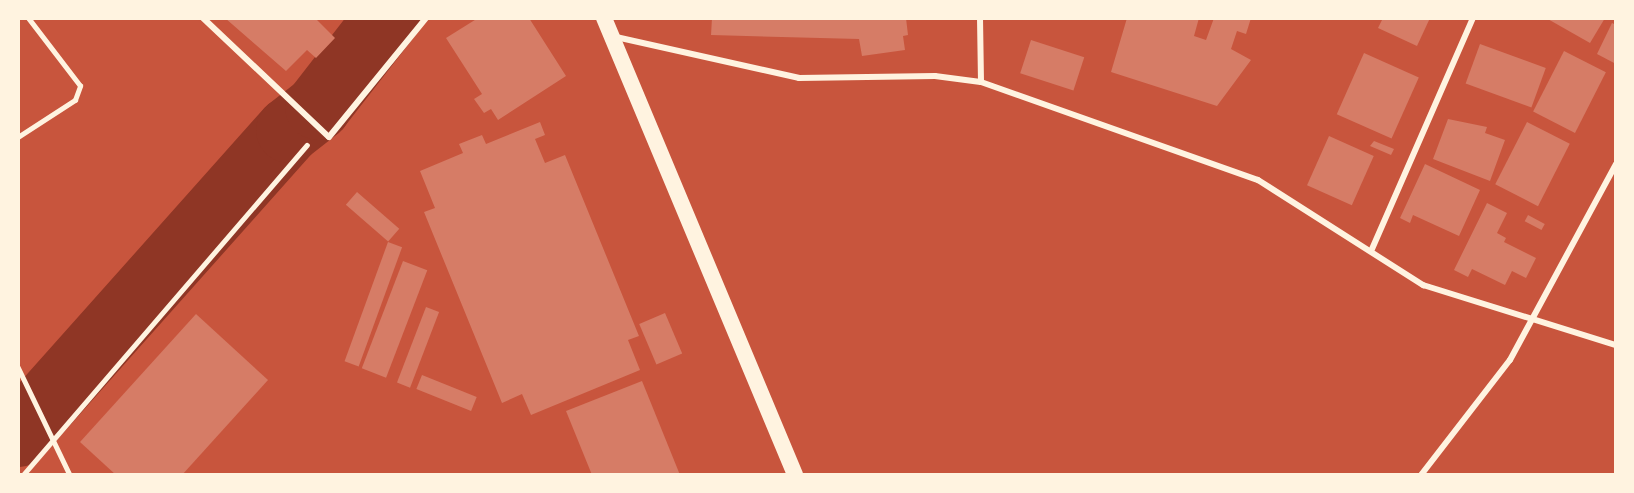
<!DOCTYPE html>
<style>
body{margin:0}
#map{position:relative;width:1634px;height:493px;overflow:hidden;background:#c8553d;font-family:"Open Sans",sans-serif}
div>[style]{position:absolute}
[style*='--x']{left:calc(var(--x)*1px);top:calc(var(--y)*1px);width:calc(var(--w)*1px);rotate:calc(var(--a)*1deg)}
.river>*{height:66px;margin:-33px;padding:0 33px;transform-origin:33px;border-radius:33px;background:#8f3625}
.building>*{inset:0;background:#d67c66;transform-origin:0 0}
.service>*{height:4.5px;margin:-2.25px;padding:0 2.25px;transform-origin:2.25px;border-radius:2.25px;background:#fff3e0}
.minor>*{height:6px;margin:-3px;padding:0 3px;transform-origin:3px;border-radius:3px;background:#fff3e0}
.trunk>*{height:16px;margin:-8px;padding:0 8px;transform-origin:8px;border-radius:8px;background:#fff3e0}
span{translate:-50% -50%;white-space:nowrap;text-align:center;line-height:1.15;-webkit-text-stroke:5px #fff3e0;paint-order:stroke}
.frame{position:absolute;inset:0;border:20px solid #fff3e0;pointer-events:none}
</style>
<div id="map">
<div class="river">
<div style="--x:18;--y:434;--w:407;--a:-48.3"></div>
<div style="--x:289;--y:130;--w:37;--a:-38"></div>
<div style="--x:318;--y:107;--w:113;--a:-52.2"></div>
</div>
<div class="building">
<div style="clip-path:polygon(225px 18px,315px 18px,335px 38px,316px 58px,307px 50px,286px 71px)"></div>
<div style="clip-path:polygon(478px 18px,529px 18px,566px 76px,498px 120px,491px 109px,484px 113px,474px 99px,482px 94px,446px 38px)"></div>
<div style="clip-path:polygon(712px 18px,906px 18px,908px 35px,903px 36px,905px 50px,862px 56px,859px 39px,711px 35px)"></div>
<div style="clip-path:polygon(1127px 18px,1199px 18px,1194px 36px,1206px 40px,1214px 18px,1251px 18px,1246px 34px,1237px 31px,1231px 49px,1251px 60px,1217px 106px,1111px 72px)"></div>
<div style="clip-path:polygon(1383px 18px,1430px 18px,1417px 46px,1378px 28px)"></div>
<div style="clip-path:polygon(1546px 18px,1605px 18px,1590px 43px)"></div>
<div style="clip-path:polygon(1612px 23px,1616px 25px,1616px 64px,1597px 54px)"></div>
<div style="left:1031px;top:40px;width:56px;height:35px;rotate:18deg"></div>
<div style="left:1480px;top:44px;width:70px;height:42px;rotate:20deg"></div>
<div style="left:1564px;top:51px;width:47px;height:68px;rotate:27deg"></div>
<div style="left:1364px;top:53px;width:60px;height:67px;rotate:24deg"></div>
<div style="clip-path:polygon(1448px 119px,1487px 127px,1485px 133px,1505px 140px,1490px 181px,1433px 159px)"></div>
<div style="clip-path:polygon(540px 122px,545px 135px,535px 139px,545px 163px,565px 155px,639px 336px,628px 340px,640px 370px,531px 415px,522px 394px,502px 403px,424px 212px,435px 208px,420px 171px,463px 153px,459px 144px,482px 135px,486px 144px)"></div>
<div style="left:1527px;top:122px;width:48px;height:70px;rotate:27deg"></div>
<div style="left:1329px;top:136px;width:49px;height:54px;rotate:24deg"></div>
<div style="clip-path:polygon(1374px 141px,1394px 149px,1391px 155px,1370px 146px)"></div>
<div style="clip-path:polygon(1425px 164px,1480px 190px,1459px 236px,1413px 215px,1410px 223px,1400px 218px)"></div>
<div style="left:357px;top:192px;width:56px;height:17px;rotate:41deg"></div>
<div style="clip-path:polygon(1487px 203px,1507px 213px,1497px 233px,1506px 238px,1504px 242px,1536px 258px,1526px 278px,1512px 271px,1505px 285px,1472px 269px,1468px 277px,1454px 270px)"></div>
<div style="left:1528px;top:215px;width:19px;height:7px;rotate:28deg"></div>
<div style="left:388px;top:242px;width:15px;height:127px;rotate:20deg"></div>
<div style="left:403px;top:261px;width:26px;height:115px;rotate:21deg"></div>
<div style="left:426px;top:307px;width:14px;height:81px;rotate:21deg"></div>
<div style="left:665px;top:313px;width:44px;height:28px;rotate:67deg"></div>
<div style="clip-path:polygon(196px 314px,268px 380px,182px 475px,116px 475px,80px 442px)"></div>
<div style="left:422px;top:375px;width:59px;height:15px;rotate:22deg"></div>
<div style="clip-path:polygon(642px 381px,680px 475px,592px 475px,566px 411px)"></div>
</div>
<div class="service">
<div style="--x:18;--y:137;--w:68;--a:-33"></div>
<div style="--x:75;--y:100;--w:15;--a:-70"></div>
<div style="--x:80;--y:86;--w:86;--a:-127.4"></div>
<div style="--x:18;--y:367;--w:120;--a:64.3"></div>
<div style="--x:23;--y:475;--w:435;--a:-49.3"></div>
</div>
<div class="minor">
<div style="--x:203;--y:18;--w:173;--a:43.4"></div>
<div style="--x:329;--y:137;--w:154;--a:-50.8"></div>
<div style="--x:980;--y:18;--w:64;--a:89.1"></div>
<div style="--x:616;--y:37;--w:188;--a:12.6"></div>
<div style="--x:799;--y:78;--w:136;--a:-0.8"></div>
<div style="--x:935;--y:76;--w:46;--a:7.4"></div>
<div style="--x:981;--y:82;--w:294;--a:19.5"></div>
<div style="--x:1258;--y:180;--w:196;--a:32.5"></div>
<div style="--x:1423;--y:285;--w:202;--a:17.3"></div>
<div style="--x:1372;--y:249;--w:252;--a:-66.4"></div>
<div style="--x:1421;--y:475;--w:145;--a:-52.3"></div>
<div style="--x:1510;--y:360;--w:223;--a:-61.6"></div>
</div>
<div class="trunk">
<div style="--x:604;--y:18;--w:495;--a:67.3"></div>
</div>
<div class="frame"></div>
</div>
